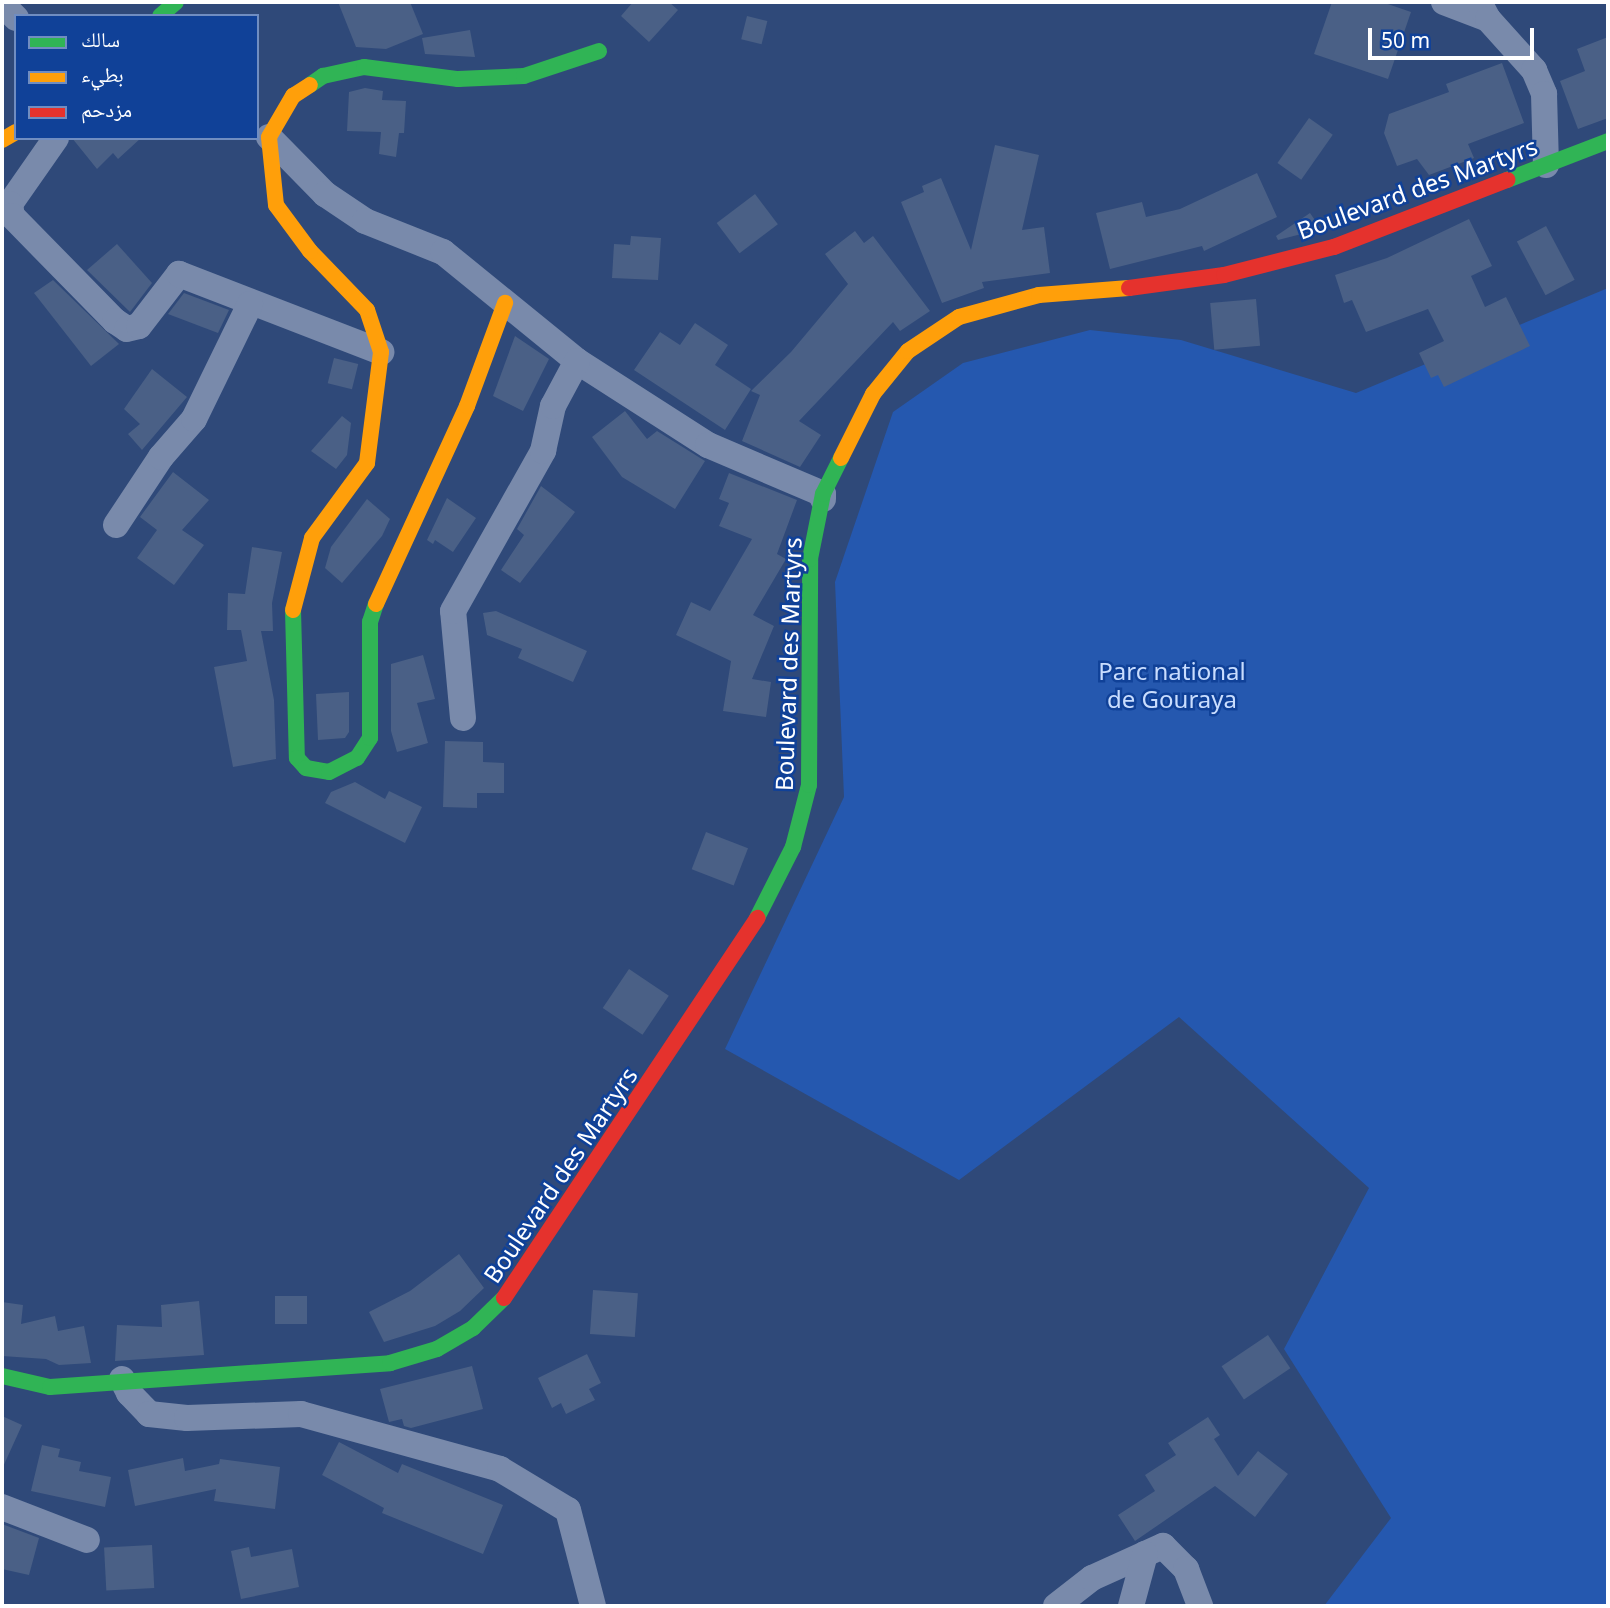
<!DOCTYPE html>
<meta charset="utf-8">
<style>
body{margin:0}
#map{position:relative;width:1610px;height:1608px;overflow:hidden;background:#2f4979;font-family:"Noto Sans","Noto Naskh Arabic",sans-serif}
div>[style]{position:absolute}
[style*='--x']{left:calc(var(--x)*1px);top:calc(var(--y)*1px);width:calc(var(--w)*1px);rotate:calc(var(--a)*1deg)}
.green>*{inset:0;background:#2558af}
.building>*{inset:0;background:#4a6086;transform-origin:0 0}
.street>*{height:26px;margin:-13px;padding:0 13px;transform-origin:13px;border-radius:13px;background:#798aab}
.fast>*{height:16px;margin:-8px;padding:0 8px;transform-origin:8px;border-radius:8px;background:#30b455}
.slow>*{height:16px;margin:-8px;padding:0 8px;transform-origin:8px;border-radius:8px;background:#ff9f0a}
.jam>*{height:16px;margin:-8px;padding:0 8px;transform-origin:8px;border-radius:8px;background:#e5322d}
span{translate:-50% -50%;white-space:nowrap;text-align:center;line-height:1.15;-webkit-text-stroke:5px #104198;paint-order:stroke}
.street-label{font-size:24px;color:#fff}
.park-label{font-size:24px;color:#c9ddfe}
.frame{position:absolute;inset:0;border:4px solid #fff;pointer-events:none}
.legend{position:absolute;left:14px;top:14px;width:245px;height:126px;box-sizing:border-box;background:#104198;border:2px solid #708dc1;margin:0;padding:9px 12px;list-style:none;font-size:21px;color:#fff}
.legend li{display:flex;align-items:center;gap:14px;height:35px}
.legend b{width:35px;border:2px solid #708dc1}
.scale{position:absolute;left:1368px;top:28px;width:166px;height:32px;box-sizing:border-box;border:4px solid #fff;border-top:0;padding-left:9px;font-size:21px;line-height:24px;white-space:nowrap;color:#fff;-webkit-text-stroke:5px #104198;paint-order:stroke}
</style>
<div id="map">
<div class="green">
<div style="clip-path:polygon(1608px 288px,1608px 1606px,1324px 1606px,1391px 1518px,1284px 1349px,1369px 1188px,1179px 1017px,959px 1180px,725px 1049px,844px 797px,835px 582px,893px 412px,963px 363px,1090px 330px,1181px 340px,1356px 393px)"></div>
</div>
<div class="building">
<div style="clip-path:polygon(338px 2px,410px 2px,423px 34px,386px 49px,356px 47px)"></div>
<div style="clip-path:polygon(633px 2px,669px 2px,678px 10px,649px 42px,621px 16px)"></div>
<div style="clip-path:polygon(1332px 2px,1382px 2px,1411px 12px,1388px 79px,1314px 54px)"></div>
<div style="left:747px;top:16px;width:21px;height:24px;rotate:14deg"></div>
<div style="clip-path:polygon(470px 30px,475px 57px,425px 54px,422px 38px)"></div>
<div style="clip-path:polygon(1608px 37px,1608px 118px,1578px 129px,1560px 81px,1585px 71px,1577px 49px)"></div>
<div style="clip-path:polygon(1502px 63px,1524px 123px,1468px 144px,1474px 158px,1429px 175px,1417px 159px,1397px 166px,1384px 133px,1389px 114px,1449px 92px,1446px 84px)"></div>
<div style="clip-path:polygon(365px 88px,383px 91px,382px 100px,406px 101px,404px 133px,399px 133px,396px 157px,379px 154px,381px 132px,347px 131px,349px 92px)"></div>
<div style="left:1309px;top:118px;width:29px;height:55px;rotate:35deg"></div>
<div style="clip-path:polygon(72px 138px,141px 138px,118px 159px,113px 153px,97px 169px)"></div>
<div style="clip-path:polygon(995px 145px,1039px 155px,1022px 230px,1044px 227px,1050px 273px,982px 282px,984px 288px,942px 303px,901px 202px,924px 192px,922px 186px,941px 178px,971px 250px)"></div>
<div style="clip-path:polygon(1257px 173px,1277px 217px,1204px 251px,1202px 246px,1110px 269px,1096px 213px,1142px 202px,1146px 217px,1180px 209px)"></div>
<div style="left:755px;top:194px;width:38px;height:48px;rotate:53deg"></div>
<div style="clip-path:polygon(1310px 213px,1321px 229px,1278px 240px,1276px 236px)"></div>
<div style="clip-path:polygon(1469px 219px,1492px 266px,1471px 276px,1485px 307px,1506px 297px,1530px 346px,1444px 387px,1438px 375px,1431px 378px,1419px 353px,1444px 341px,1428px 309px,1366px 332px,1352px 300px,1344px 303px,1335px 275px,1387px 258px)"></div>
<div style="left:1546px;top:226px;width:61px;height:33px;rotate:62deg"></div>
<div style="clip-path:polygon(855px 231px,864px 243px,873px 236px,930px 311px,900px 331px,893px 322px,799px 421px,821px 435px,800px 467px,742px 441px,760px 395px,751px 391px,791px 352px,848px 284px,825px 254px)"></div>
<div style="clip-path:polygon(631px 236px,661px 238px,658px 280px,612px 278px,614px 244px,630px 245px)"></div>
<div style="clip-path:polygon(117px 244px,152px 283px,130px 312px,87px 270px)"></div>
<div style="clip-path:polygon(53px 280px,119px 344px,91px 366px,34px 293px)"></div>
<div style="clip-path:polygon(184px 293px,229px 310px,218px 333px,168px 314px)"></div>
<div style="left:1256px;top:299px;width:47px;height:46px;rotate:85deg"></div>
<div style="clip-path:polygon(695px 323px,728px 345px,715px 365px,751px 389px,725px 430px,634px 370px,660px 332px,680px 345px)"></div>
<div style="clip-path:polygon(515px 336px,549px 359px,523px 411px,493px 396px)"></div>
<div style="left:334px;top:358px;width:25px;height:26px;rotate:14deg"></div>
<div style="clip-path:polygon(152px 369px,187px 397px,142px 450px,128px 434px,140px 424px,124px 409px)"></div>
<div style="clip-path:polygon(625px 411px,647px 439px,657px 431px,705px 461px,675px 509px,622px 477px,592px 437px)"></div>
<div style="clip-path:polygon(342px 416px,351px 423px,347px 455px,336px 469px,311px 451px)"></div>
<div style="clip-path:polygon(173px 472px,209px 500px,182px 530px,204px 545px,174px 585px,137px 558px,157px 530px,140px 517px)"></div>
<div style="clip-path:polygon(729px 473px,797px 500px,777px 554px,786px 559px,753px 615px,774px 626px,752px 679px,771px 682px,766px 717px,723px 711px,731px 661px,676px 635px,691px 602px,710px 611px,752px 539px,719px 526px,729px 503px,719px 499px)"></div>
<div style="clip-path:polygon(541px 486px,575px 512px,520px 583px,501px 570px,524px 535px,517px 529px)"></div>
<div style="clip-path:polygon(447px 498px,476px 518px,453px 552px,435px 540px,433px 544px,427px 540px)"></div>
<div style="clip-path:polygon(367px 499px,390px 519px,382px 536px,342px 583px,325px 568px,331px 547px)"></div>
<div style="clip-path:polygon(252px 547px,282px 552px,272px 603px,273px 631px,261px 631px,274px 700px,276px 759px,233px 767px,214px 667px,247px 661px,241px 630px,227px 630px,228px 593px,245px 594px)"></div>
<div style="clip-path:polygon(496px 611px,587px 651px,573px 682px,518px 658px,522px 649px,487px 635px,483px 613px)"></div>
<div style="clip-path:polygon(423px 655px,435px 699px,417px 703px,428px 743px,397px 752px,391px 731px,391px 664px)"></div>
<div style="clip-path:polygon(349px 692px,349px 732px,345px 738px,318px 740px,316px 694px)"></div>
<div style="clip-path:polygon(445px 741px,483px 742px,483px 762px,504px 763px,504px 793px,477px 793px,477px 808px,443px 807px)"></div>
<div style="clip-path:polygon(355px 782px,385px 799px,389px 791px,422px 807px,405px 843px,325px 803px,331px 792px)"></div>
<div style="left:706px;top:832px;width:45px;height:40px;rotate:21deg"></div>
<div style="left:629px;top:969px;width:48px;height:47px;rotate:34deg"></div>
<div style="clip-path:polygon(459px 1254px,484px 1288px,460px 1311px,435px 1326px,384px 1342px,369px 1312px,410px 1291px)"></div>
<div style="left:593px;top:1290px;width:45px;height:44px;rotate:4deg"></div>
<div style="left:275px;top:1296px;width:32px;height:28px"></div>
<div style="clip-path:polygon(199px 1301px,204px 1355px,115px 1361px,117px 1325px,162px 1327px,161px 1305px)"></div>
<div style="clip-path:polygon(2px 1302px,23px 1305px,21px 1324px,55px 1316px,58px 1331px,84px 1326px,91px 1363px,59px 1365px,46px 1359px,2px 1356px)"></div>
<div style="left:1268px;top:1335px;width:40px;height:56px;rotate:56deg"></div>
<div style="clip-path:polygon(587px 1354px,601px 1383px,589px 1389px,595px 1400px,566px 1414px,561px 1403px,552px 1408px,538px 1378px)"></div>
<div style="clip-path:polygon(472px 1366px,483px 1409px,411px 1428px,404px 1426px,402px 1419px,389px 1422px,380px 1389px)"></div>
<div style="clip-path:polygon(2px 1416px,22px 1425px,2px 1469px)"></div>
<div style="clip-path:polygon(1208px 1417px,1220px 1435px,1214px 1439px,1238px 1476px,1258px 1451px,1288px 1474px,1255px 1517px,1215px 1486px,1135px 1541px,1118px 1515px,1155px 1491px,1145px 1475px,1176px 1455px,1168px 1443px)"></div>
<div style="clip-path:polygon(339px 1442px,398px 1473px,402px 1464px,503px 1505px,483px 1554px,382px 1513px,384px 1508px,322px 1475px)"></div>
<div style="clip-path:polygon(42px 1445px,60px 1449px,58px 1457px,81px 1462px,79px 1471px,111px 1477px,105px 1507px,31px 1491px)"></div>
<div style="clip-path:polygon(183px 1458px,185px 1471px,219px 1464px,220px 1459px,280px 1467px,275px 1509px,214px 1501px,216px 1489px,135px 1506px,128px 1470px)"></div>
<div style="clip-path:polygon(2px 1524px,39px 1538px,29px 1575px,2px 1569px)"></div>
<div style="left:152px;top:1545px;width:43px;height:48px;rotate:87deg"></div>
<div style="clip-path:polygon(249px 1547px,251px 1557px,292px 1549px,299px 1587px,241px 1599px,231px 1551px)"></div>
</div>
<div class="street">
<div style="--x:1444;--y:2;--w:47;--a:21.1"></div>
<div style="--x:1479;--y:2;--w:19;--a:62"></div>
<div style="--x:1488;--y:19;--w:69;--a:48"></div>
<div style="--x:1534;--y:70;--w:26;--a:67"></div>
<div style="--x:1544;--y:94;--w:71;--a:88.4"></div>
<div style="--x:2;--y:4;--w:20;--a:45"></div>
<div style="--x:269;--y:137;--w:80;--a:45.5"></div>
<div style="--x:325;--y:194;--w:48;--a:34"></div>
<div style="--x:365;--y:221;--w:84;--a:21.7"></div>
<div style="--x:443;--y:252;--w:173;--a:39.1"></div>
<div style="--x:577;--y:361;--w:156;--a:32.7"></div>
<div style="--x:708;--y:445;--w:125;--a:23.1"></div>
<div style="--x:823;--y:494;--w:5;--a:90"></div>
<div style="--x:56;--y:138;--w:80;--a:124.9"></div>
<div style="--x:10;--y:204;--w:12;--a:81"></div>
<div style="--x:12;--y:216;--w:147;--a:45.6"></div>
<div style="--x:115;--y:321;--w:14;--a:34"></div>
<div style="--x:127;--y:329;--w:12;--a:-14"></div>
<div style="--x:139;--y:326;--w:66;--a:-52.4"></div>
<div style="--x:179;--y:274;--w:217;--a:21.1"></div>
<div style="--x:116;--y:525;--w:82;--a:-56.5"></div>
<div style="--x:161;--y:457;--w:50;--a:-49"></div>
<div style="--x:194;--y:419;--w:128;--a:-64"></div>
<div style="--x:463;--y:718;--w:107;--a:-95.3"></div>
<div style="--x:453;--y:611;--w:184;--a:-60.6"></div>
<div style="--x:543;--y:451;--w:46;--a:-77.5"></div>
<div style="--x:553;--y:406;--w:51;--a:-61.9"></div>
<div style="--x:122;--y:1379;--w:16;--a:63"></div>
<div style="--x:129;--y:1393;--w:29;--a:46"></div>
<div style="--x:149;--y:1414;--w:38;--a:6"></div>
<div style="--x:187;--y:1418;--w:114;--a:-2"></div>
<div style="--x:301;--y:1414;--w:206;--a:15.4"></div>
<div style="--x:500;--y:1469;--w:79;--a:31.1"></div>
<div style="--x:568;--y:1510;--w:99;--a:75.4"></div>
<div style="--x:2;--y:1507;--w:91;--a:21.2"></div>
<div style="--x:1056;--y:1606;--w:46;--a:-37.9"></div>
<div style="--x:1092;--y:1578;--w:78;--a:-24.3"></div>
<div style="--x:1163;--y:1546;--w:33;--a:45"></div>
<div style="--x:1186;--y:1569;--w:40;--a:69"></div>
<div style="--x:1131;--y:1606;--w:54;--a:-74.9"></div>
</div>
<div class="fast">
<div style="--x:160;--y:16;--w:21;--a:-41"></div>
<div style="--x:310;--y:85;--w:16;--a:-35"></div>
<div style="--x:323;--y:76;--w:42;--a:-12.4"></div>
<div style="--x:364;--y:67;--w:95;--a:7.3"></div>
<div style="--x:458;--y:79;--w:66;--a:-2.6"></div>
<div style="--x:524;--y:76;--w:79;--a:-18.4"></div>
<div style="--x:1507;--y:180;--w:108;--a:-21.1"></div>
<div style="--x:293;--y:610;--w:148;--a:88.5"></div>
<div style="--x:297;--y:758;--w:13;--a:48"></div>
<div style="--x:306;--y:768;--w:23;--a:10"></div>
<div style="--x:329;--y:772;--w:31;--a:-27"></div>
<div style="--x:357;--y:758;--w:24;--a:-57"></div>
<div style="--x:370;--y:738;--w:116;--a:-90"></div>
<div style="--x:370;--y:622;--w:19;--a:-72"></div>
<div style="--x:757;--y:918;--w:80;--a:-63.1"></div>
<div style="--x:793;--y:847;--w:64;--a:-75.5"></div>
<div style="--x:809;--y:785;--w:226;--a:-89.7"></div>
<div style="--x:810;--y:559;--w:66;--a:-78.7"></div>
<div style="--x:823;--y:494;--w:40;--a:-63.4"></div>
<div style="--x:2;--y:1376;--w:49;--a:12.9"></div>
<div style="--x:50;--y:1387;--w:341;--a:-4"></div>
<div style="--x:390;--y:1363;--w:49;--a:-16.6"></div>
<div style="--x:437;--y:1349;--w:42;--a:-30.3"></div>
<div style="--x:473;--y:1328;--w:43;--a:-44.1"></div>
</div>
<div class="slow">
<div style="--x:2;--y:140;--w:16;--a:-30"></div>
<div style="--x:841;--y:458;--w:72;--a:-63.4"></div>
<div style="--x:873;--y:394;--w:55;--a:-50.9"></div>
<div style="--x:908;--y:351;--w:61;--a:-33.7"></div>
<div style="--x:959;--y:317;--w:83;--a:-15.4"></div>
<div style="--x:1039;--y:295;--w:90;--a:-4.4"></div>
<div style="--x:376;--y:604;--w:218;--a:-65.3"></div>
<div style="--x:467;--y:406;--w:110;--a:-69.7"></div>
<div style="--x:293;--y:610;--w:74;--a:-75.2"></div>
<div style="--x:312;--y:538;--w:93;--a:-53.7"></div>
<div style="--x:367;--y:463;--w:112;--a:-82.8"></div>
<div style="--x:381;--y:352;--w:44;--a:-108.4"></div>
<div style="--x:367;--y:310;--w:82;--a:-134"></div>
<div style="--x:310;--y:251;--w:57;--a:-126.5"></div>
<div style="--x:276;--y:205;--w:68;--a:-95.9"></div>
<div style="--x:269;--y:137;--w:48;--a:-59.7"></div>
<div style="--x:293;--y:96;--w:20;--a:-33"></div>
</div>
<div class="jam">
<div style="--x:1129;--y:288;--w:96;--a:-7.8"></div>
<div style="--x:1224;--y:275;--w:114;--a:-14.3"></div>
<div style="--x:1334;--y:247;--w:186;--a:-21.2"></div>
<div style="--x:504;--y:1298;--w:457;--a:-56.3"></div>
</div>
<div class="street-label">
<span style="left:1417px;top:188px;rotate:-20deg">Boulevard des Martyrs</span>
<span style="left:788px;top:664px;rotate:-88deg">Boulevard des Martyrs</span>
<span style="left:560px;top:1175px;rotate:-56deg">Boulevard des Martyrs</span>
</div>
<div class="park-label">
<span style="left:1172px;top:685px">Parc national<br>de Gouraya</span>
</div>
<div class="frame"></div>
<ul class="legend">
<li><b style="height:9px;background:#30b455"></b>سالك</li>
<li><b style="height:9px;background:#ff9f0a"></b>بطيء</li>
<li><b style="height:9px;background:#e5322d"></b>مزدحم</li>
</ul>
<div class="scale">50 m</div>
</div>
